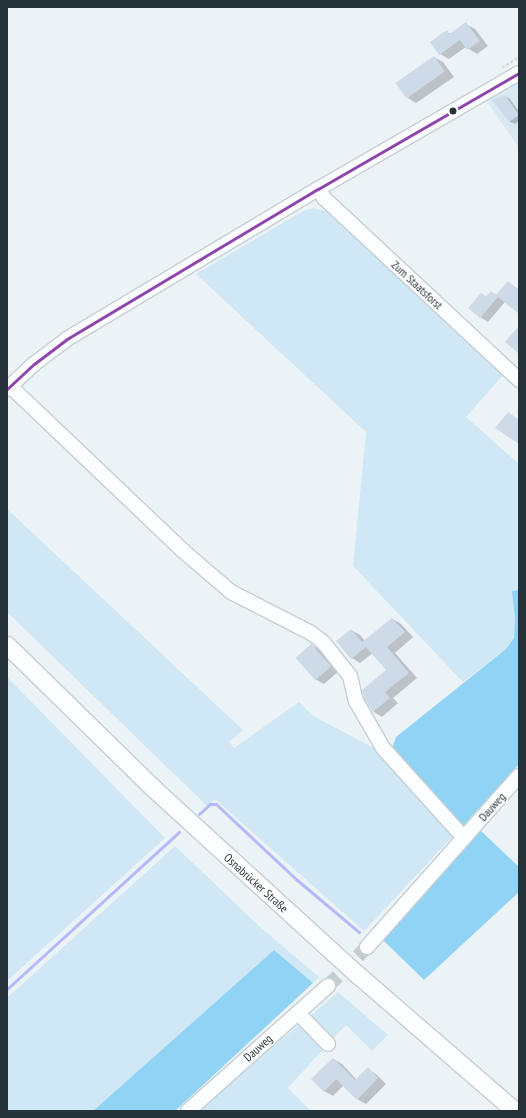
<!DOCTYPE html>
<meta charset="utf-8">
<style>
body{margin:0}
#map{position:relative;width:526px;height:1118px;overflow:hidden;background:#ecf3f7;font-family:"PT Sans Narrow",sans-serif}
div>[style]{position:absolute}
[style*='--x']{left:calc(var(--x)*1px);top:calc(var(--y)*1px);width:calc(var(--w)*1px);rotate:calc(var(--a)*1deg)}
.built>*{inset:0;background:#d9e8f1}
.green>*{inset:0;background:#d0e7f5}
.forest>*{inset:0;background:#91d3f4}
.shadow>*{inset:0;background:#0003}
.stream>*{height:3px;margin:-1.5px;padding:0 1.5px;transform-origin:1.5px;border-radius:1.5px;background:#b5b9fa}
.building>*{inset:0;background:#cedae8;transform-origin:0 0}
.minor-tunnel>*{height:14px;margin-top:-7px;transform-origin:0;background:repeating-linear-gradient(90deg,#c5cdd1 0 14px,transparent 0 21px)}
.path>*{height:2px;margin-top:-1px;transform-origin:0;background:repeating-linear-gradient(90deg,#d6d8d9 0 3px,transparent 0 5px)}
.roads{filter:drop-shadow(1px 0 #c6cfd4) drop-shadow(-1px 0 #c6cfd4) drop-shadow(0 1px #c6cfd4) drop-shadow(0 -1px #c6cfd4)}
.minor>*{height:14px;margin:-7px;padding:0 7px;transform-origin:7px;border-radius:7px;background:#fcfdfe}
.major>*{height:17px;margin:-8.5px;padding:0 8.5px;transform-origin:8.5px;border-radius:8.5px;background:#fcfdfe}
.bus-1>*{height:3px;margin:-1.5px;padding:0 1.5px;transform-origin:1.5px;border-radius:1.5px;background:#8e44ad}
.dots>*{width:11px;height:11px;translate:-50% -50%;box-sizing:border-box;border:2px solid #fff;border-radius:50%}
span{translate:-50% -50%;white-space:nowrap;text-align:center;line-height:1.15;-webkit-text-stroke:3px #fff;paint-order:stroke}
.street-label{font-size:12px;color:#27333a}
.frame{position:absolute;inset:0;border:8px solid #27333a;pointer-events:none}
</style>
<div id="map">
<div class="built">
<div style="clip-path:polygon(519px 81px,519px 148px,486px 100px)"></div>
</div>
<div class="green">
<div style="clip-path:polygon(313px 208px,331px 213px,504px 374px,466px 417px,519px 464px,519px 590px,513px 591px,515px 618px,514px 639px,506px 649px,463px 682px,353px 566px,366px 432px,196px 274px,303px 211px)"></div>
<div style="clip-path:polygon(7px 509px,243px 730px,229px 742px,234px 748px,299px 702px,313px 716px,380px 751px,455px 834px,364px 931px,215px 799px,207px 806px,7px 612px)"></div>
<div style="clip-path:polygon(7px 677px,165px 838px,7px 981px)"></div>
<div style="clip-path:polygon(175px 846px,260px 927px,319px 977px,313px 983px,274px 950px,93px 1111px,7px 1111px,7px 998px)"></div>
<div style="clip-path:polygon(338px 992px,388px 1035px,372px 1051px,346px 1025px,330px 1042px,307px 1019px)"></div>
<div style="clip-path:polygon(303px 1022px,326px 1046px,288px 1088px,311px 1111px,199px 1111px,245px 1069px)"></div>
</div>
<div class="forest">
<div style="clip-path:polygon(519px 590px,519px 764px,461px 828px,392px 748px,396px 737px,506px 649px,514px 638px,515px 618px,512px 591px)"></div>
<div style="clip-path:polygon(480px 830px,519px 867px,519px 892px,424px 980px,383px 940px)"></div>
<div style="clip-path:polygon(274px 950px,313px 983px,175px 1111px,93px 1111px)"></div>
</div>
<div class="shadow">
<div style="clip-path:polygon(466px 24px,475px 29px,488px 46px,477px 54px,466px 47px,449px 59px,440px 54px,447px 32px,451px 34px)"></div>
<div style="clip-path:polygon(434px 57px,443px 62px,454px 77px,416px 103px,408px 98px)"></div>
<div style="clip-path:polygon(505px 96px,510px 99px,519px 112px,519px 121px,515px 124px,510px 122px,494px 101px)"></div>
<div style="clip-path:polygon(508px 282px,519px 290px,519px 313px,505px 302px,488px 322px,480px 317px,482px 294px,487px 297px,491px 292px,497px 295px)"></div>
<div style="clip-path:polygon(393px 619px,401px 624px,413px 637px,395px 653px,417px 678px,393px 698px,398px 703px,382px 717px,374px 712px,365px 697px,387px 670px,373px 653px,360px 663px,352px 658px,351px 630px,360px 635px,365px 641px)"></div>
<div style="clip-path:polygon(311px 645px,320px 650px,339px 671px,324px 684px,315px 679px)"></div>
<div style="clip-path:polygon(333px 1059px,342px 1064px,357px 1080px,368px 1069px,376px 1074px,386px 1084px,366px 1104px,357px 1099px,344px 1085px,333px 1096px,324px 1091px)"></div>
</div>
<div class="stream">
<div style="--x:199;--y:814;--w:15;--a:-42"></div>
<div style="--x:210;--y:804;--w:6;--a:0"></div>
<div style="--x:216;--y:804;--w:111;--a:43.2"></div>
<div style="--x:297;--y:880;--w:81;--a:40"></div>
<div style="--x:7;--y:989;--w:233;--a:-42.4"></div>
</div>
<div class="building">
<div style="clip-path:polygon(466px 22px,480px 41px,467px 50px,460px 40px,439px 55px,430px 42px,447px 30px,449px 34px)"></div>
<div style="left:434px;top:56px;width:19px;height:47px;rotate:55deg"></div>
<div style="clip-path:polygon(505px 95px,519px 115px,509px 122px,492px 100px)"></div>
<div style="clip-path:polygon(508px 281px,519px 291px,519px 314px,498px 297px,480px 318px,468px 308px,481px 293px,486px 297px,491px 291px,496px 295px)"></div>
<div style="clip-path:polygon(519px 326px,519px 354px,505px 342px)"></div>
<div style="clip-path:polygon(508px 412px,519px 420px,519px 444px,495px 428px)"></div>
<div style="clip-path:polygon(392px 618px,405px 632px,387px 647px,409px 673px,385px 692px,390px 698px,373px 712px,364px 698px,362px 690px,386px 670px,366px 647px,351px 659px,336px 641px,351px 629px,362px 642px)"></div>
<div style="left:311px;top:644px;width:30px;height:21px;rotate:48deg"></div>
<div style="clip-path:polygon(333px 1058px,355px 1080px,368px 1067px,378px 1078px,357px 1100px,336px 1079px,324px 1092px,311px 1079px)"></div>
</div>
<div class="minor-tunnel">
<div style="--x:328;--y:986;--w:55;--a:-45"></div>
</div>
<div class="path">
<div style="--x:502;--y:68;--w:20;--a:-33"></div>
</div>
<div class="roads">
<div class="minor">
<div style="--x:318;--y:189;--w:11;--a:56"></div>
<div style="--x:324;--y:198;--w:267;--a:43"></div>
<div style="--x:10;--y:386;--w:238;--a:43.6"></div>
<div style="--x:182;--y:550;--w:65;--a:40.6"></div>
<div style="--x:231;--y:592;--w:90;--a:27.1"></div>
<div style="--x:311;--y:633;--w:15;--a:37"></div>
<div style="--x:323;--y:642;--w:43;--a:51.5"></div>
<div style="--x:350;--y:676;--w:26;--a:77"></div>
<div style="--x:356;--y:701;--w:54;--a:60.1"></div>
<div style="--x:383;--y:748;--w:121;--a:48"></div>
<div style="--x:7;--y:389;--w:37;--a:-43"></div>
<div style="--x:34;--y:364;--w:41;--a:-37.1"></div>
<div style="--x:67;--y:339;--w:292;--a:-30.9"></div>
<div style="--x:318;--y:189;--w:232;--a:-30"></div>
<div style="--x:367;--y:947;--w:229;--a:-48.4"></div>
<div style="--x:298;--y:1013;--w:43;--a:45.9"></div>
<div style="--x:188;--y:1111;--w:188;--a:-41.8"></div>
</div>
<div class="major">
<div style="--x:7;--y:645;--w:204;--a:44.4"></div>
<div style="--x:153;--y:788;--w:277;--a:42.4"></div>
<div style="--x:358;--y:975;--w:208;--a:40.9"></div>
</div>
</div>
<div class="bus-1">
<div style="--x:7;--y:389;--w:37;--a:-43"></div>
<div style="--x:34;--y:364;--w:41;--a:-37.1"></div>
<div style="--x:67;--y:339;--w:292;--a:-30.9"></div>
<div style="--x:318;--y:189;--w:232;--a:-30"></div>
</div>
<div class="dots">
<div style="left:453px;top:111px;background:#27333a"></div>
</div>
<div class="street-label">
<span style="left:417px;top:285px;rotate:43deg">Zum Staatsforst</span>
<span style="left:492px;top:807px;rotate:-48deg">Dauweg</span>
<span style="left:256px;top:883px;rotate:42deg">Osnabrücker Straße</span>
<span style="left:258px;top:1048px;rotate:-42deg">Dauweg</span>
</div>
<div class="frame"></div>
</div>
